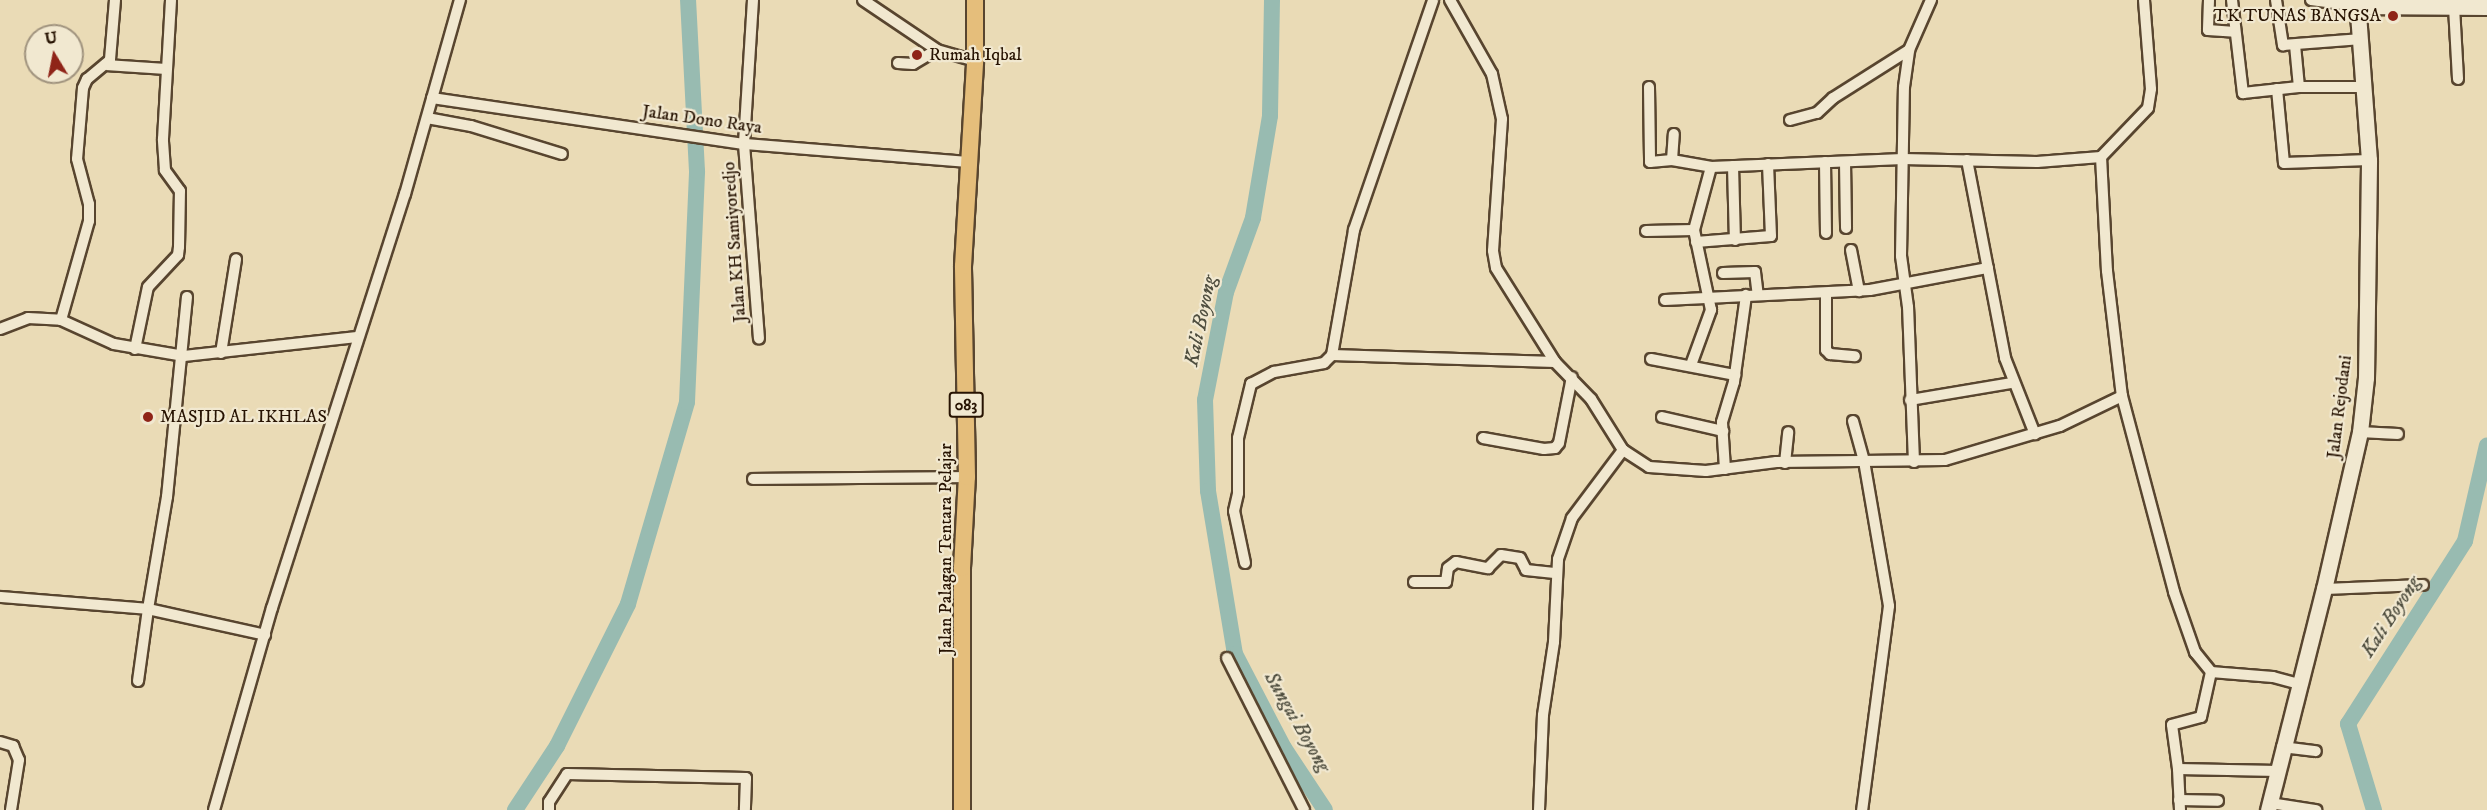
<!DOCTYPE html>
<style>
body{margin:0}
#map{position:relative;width:2487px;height:810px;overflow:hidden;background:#eadbb6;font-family:"IM FELL DW Pica",serif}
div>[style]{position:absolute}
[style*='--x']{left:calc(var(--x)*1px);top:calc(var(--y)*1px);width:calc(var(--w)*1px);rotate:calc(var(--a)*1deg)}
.river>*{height:16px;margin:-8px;padding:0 8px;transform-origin:8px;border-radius:8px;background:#98bbb1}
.roads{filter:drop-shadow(2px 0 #58452f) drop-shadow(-2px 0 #58452f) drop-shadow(0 2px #58452f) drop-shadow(0 -2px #58452f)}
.street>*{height:10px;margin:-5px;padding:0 5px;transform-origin:5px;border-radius:5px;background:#f1e8d0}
.secondary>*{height:15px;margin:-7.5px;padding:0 7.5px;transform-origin:7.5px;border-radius:7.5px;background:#f1e8d0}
.primary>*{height:16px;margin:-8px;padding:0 8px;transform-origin:8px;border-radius:8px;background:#e5be7b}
.dots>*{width:16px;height:16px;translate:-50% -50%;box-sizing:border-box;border:3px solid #f1e8d0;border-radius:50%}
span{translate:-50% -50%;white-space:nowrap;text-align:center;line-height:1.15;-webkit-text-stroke:4.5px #f1e8d0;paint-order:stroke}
.shield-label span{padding:2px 4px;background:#f1e8d0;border:2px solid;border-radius:4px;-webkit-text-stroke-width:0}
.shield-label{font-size:16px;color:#271302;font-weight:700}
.poi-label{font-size:18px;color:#271302}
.right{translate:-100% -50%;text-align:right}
.left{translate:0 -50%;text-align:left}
.street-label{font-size:18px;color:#271302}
.water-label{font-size:20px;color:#4f4e3f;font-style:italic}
.north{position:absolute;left:24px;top:24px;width:60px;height:60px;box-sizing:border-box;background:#f1e8d0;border:2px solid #a0937e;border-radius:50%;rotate:350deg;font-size:16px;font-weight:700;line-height:24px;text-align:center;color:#271302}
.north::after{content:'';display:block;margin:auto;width:21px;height:27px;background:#8f2418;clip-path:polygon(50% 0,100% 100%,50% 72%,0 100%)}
</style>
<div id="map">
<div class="river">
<div style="--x:1272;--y:0;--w:116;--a:91"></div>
<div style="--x:1270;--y:116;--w:103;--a:99.5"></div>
<div style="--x:1253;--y:218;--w:79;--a:110"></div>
<div style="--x:1226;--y:292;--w:110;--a:101"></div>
<div style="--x:1205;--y:400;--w:91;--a:88.1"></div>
<div style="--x:1208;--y:491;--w:165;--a:80.6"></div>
<div style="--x:1235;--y:654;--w:106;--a:62.5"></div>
<div style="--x:1284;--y:748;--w:74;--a:56.5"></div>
<div style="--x:515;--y:810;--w:77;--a:-56.7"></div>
<div style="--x:557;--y:746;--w:159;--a:-63.4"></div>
<div style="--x:628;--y:604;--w:210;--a:-73.7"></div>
<div style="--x:687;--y:402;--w:231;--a:-87.5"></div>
<div style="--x:697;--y:171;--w:171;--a:-93"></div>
<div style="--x:2374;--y:810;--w:90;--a:-106.8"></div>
<div style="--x:2348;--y:724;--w:217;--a:-57.4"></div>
<div style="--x:2465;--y:541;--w:98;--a:-77.1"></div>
</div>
<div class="roads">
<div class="street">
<div style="--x:115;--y:0;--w:60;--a:94.8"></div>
<div style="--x:110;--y:60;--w:30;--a:140"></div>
<div style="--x:87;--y:79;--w:10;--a:114"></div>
<div style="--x:83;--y:88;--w:71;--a:94.8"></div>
<div style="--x:77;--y:159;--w:47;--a:75.1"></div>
<div style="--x:89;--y:204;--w:17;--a:90"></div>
<div style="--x:89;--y:221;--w:103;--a:105.8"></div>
<div style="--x:61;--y:320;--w:58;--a:24.4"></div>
<div style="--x:114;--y:344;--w:71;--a:9.7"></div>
<div style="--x:184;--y:356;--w:174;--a:-6.3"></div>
<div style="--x:753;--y:0;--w:144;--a:93.6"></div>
<div style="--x:744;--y:144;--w:195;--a:85.6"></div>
<div style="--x:863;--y:0;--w:89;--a:34"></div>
<div style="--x:937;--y:50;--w:40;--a:16"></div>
<div style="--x:1450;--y:0;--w:85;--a:60.4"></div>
<div style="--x:1492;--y:74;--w:46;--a:77.5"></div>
<div style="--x:1502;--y:119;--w:132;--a:93.9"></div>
<div style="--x:1493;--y:251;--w:17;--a:80"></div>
<div style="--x:1496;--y:268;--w:111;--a:57.9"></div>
<div style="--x:1555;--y:362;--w:52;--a:45.8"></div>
<div style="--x:1591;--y:399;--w:60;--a:57.9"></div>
<div style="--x:1623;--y:450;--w:31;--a:33"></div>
<div style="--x:1649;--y:467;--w:57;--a:4"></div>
<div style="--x:1706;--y:471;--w:71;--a:-7.3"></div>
<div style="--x:1776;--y:462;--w:169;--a:-0.7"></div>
<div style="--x:1945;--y:460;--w:120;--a:-16.5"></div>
<div style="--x:2060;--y:426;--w:69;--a:-25.8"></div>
<div style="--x:2122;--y:396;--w:203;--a:75.1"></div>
<div style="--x:2174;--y:592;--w:64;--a:70.7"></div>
<div style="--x:2195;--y:652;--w:26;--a:51"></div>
<div style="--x:2211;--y:672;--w:62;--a:4.6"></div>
<div style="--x:2273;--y:677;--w:27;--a:15"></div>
<div style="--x:2209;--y:0;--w:30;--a:92"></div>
<div style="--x:2208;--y:30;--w:27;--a:4"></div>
<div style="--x:2232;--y:0;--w:94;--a:83.3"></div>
<div style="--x:2243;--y:93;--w:56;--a:-6.1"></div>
<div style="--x:2299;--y:87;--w:63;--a:0"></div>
<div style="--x:2276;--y:0;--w:46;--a:81.2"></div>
<div style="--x:2283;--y:45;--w:79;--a:-4.3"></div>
<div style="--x:2311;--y:0;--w:47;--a:7.3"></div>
<div style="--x:2454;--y:7;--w:72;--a:86.8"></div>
<div style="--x:2295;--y:45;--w:42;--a:84.6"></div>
<div style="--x:898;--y:63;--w:15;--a:4"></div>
<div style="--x:913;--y:64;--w:27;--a:-31"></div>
<div style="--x:107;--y:65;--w:58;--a:3.9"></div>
<div style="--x:1649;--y:87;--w:75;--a:89.2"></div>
<div style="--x:1650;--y:162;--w:22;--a:-5"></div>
<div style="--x:1672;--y:160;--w:40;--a:10"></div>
<div style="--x:1711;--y:167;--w:192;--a:-2.4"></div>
<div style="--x:1903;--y:159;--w:134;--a:1.3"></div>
<div style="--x:2037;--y:162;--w:64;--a:-4.5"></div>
<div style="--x:2101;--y:157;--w:68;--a:-46.2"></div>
<div style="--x:2148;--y:108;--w:19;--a:-81"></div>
<div style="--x:2151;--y:89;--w:89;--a:-94.5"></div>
<div style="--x:2277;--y:89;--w:74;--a:84.6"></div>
<div style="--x:2284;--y:163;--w:85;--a:-2"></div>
<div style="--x:432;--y:98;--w:315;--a:8.4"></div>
<div style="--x:744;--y:144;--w:226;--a:4.6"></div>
<div style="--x:427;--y:118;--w:45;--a:10.3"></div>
<div style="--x:471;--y:126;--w:95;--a:17.1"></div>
<div style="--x:1790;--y:120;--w:28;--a:-15"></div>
<div style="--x:1817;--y:113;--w:22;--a:-43"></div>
<div style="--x:1833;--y:98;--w:90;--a:-32.3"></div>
<div style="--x:2101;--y:157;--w:114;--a:87"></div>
<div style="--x:2107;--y:271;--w:126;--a:83.2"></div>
<div style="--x:1672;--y:160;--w:26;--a:-86"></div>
<div style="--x:1967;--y:160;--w:202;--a:79.1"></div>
<div style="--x:2005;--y:358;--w:82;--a:68.5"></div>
<div style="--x:1825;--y:162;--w:71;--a:89.2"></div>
<div style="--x:1845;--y:162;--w:66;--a:89.1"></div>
<div style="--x:1733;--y:166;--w:74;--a:88.5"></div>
<div style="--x:1646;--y:231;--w:48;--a:-1.2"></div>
<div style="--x:1696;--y:242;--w:75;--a:-4.6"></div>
<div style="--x:1771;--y:236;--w:72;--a:-92.4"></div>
<div style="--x:1851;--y:250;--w:42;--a:79"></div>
<div style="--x:1723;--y:273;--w:32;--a:-2"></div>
<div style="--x:1755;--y:272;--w:23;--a:83"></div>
<div style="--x:1826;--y:293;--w:57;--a:90"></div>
<div style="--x:1826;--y:350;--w:6;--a:45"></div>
<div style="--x:1830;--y:354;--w:25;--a:5"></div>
<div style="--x:1665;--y:300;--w:205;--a:-2.8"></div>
<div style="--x:1870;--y:290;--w:120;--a:-10.6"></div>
<div style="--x:0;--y:329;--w:30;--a:-21"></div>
<div style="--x:28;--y:318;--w:33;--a:3"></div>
<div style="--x:135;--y:349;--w:63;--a:-78.2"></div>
<div style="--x:148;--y:287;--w:44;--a:-46.8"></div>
<div style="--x:178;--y:255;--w:8;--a:-83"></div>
<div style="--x:179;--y:247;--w:56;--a:-89"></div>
<div style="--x:180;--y:191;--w:26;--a:-126"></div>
<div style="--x:165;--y:170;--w:31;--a:-94"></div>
<div style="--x:163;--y:139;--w:139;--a:-86.7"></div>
<div style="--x:221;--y:353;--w:95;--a:-80.9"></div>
<div style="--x:1332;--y:355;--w:223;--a:1.8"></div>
<div style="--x:1651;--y:359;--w:86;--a:10.8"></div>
<div style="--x:1691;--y:365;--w:59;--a:-70"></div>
<div style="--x:1711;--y:310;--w:82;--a:-102"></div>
<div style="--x:1694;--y:230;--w:65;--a:-74.9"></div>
<div style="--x:1910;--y:400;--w:103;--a:-9.5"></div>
<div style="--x:1662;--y:417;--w:63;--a:12.9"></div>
<div style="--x:1853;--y:421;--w:41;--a:74.6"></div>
<div style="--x:1864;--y:461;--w:147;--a:80.2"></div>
<div style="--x:1889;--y:606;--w:206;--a:97.5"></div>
<div style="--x:2360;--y:432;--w:38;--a:3"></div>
<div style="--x:1483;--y:438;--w:62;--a:10.2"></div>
<div style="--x:1544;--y:449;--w:11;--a:-5"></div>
<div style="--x:1555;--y:448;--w:6;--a:-51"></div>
<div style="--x:1559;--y:443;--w:67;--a:-78.9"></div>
<div style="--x:1914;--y:462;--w:155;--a:-92.2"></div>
<div style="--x:1908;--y:307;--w:51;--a:-97.8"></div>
<div style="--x:1901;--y:256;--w:169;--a:-89"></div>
<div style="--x:1904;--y:87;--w:37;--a:-82"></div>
<div style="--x:1909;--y:50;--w:55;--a:-66.3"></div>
<div style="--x:1785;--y:463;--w:31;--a:-84"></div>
<div style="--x:1725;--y:469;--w:47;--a:-93.7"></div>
<div style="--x:1722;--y:422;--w:42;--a:-73.3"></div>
<div style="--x:1734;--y:382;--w:88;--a:-82.1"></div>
<div style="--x:753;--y:479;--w:214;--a:-0.5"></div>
<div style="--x:1245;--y:563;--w:53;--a:-101.9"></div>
<div style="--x:1234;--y:511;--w:18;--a:-77"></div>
<div style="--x:1238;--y:493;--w:55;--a:-90"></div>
<div style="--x:1238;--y:438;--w:56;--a:-76.5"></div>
<div style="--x:1251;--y:384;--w:26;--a:-28"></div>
<div style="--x:1274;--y:372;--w:51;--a:-10.2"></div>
<div style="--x:1324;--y:363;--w:11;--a:-45"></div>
<div style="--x:1332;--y:355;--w:127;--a:-80"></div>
<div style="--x:1354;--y:230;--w:243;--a:-71"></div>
<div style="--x:1414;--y:582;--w:32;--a:0"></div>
<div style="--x:1446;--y:582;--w:14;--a:-82"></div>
<div style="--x:1448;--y:568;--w:10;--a:-37"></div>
<div style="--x:1456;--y:562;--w:33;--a:11"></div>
<div style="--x:1488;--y:568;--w:18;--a:-45"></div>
<div style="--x:1501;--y:555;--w:19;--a:9"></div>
<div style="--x:1520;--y:558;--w:13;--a:63"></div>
<div style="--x:1526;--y:570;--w:31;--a:6"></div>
<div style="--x:2324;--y:589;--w:99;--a:-2.3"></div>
<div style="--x:0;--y:597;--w:148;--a:4.6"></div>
<div style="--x:148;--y:609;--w:114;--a:-80.4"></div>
<div style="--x:167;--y:497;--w:201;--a:-84.3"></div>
<div style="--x:1227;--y:658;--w:170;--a:63.1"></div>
<div style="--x:2211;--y:672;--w:46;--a:102.5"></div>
<div style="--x:2201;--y:717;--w:30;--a:165"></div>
<div style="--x:2172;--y:725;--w:44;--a:82.2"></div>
<div style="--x:2178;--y:769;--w:100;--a:1.1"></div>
<div style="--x:138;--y:681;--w:73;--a:-82.1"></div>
<div style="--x:148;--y:609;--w:120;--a:12.5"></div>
<div style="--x:0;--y:742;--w:14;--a:17"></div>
<div style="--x:13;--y:746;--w:15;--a:67"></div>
<div style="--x:19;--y:760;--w:51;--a:99.1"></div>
<div style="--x:2282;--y:747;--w:34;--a:7"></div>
<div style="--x:2178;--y:769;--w:41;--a:87.2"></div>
<div style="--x:2179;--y:800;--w:39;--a:1"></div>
<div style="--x:2270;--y:803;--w:47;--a:8.7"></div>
<div style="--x:214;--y:810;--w:210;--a:-74"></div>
<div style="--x:272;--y:608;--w:435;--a:-72.2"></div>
<div style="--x:405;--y:194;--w:202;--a:-74.2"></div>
<div style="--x:549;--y:810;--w:8;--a:-90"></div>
<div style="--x:549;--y:802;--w:33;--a:-57"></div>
<div style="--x:567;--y:774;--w:179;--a:1.3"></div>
<div style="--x:746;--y:778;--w:32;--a:92"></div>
<div style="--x:1539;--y:810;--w:95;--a:-87.6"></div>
<div style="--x:1543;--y:715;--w:74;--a:-81.4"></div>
<div style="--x:1554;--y:642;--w:83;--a:-87.2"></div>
<div style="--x:1558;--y:559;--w:43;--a:-71.1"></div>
<div style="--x:1572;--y:518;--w:85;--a:-53.1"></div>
</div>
<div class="secondary">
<div style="--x:2358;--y:6;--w:129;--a:0.4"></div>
<div style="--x:2268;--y:810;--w:228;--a:-75.8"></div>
<div style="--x:2324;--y:589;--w:161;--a:-77.1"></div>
<div style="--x:2360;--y:432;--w:54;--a:-83.7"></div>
<div style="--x:2366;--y:378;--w:218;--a:-89.2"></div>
<div style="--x:2369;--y:160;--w:160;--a:-94.3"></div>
</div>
<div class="primary">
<div style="--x:962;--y:810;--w:242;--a:-90"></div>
<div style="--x:962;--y:568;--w:91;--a:-86.9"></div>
<div style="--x:967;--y:477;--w:211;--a:-91.1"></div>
<div style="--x:963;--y:266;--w:205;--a:-86.6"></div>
<div style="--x:975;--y:61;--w:61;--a:-90"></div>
</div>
</div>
<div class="dots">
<div style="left:2393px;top:16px;background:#8f2418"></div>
<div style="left:917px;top:55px;background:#8f2418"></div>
<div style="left:148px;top:417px;background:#8f2418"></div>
</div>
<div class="shield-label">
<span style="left:966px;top:405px">083</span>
</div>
<div class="poi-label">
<span class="right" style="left:2381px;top:16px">TK TUNAS BANGSA</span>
<span class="left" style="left:929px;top:55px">Rumah Iqbal</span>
<span class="left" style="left:160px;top:417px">MASJID AL IKHLAS</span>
</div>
<div class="street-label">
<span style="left:702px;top:120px;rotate:8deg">Jalan Dono Raya</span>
<span style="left:735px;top:242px;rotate:-94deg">Jalan KH Samiyoredjo</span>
<span style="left:2340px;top:407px;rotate:-83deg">Jalan Rejodani</span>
<span style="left:946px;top:549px;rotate:-90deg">Jalan Palagan Tentara Pelajar</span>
</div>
<div class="water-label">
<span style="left:1201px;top:321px;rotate:-78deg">Kali Boyong</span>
<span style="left:2391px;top:617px;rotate:-57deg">Kali Boyong</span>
<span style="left:1297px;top:722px;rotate:60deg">Sungai Boyong</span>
</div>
<div class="north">U</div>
</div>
